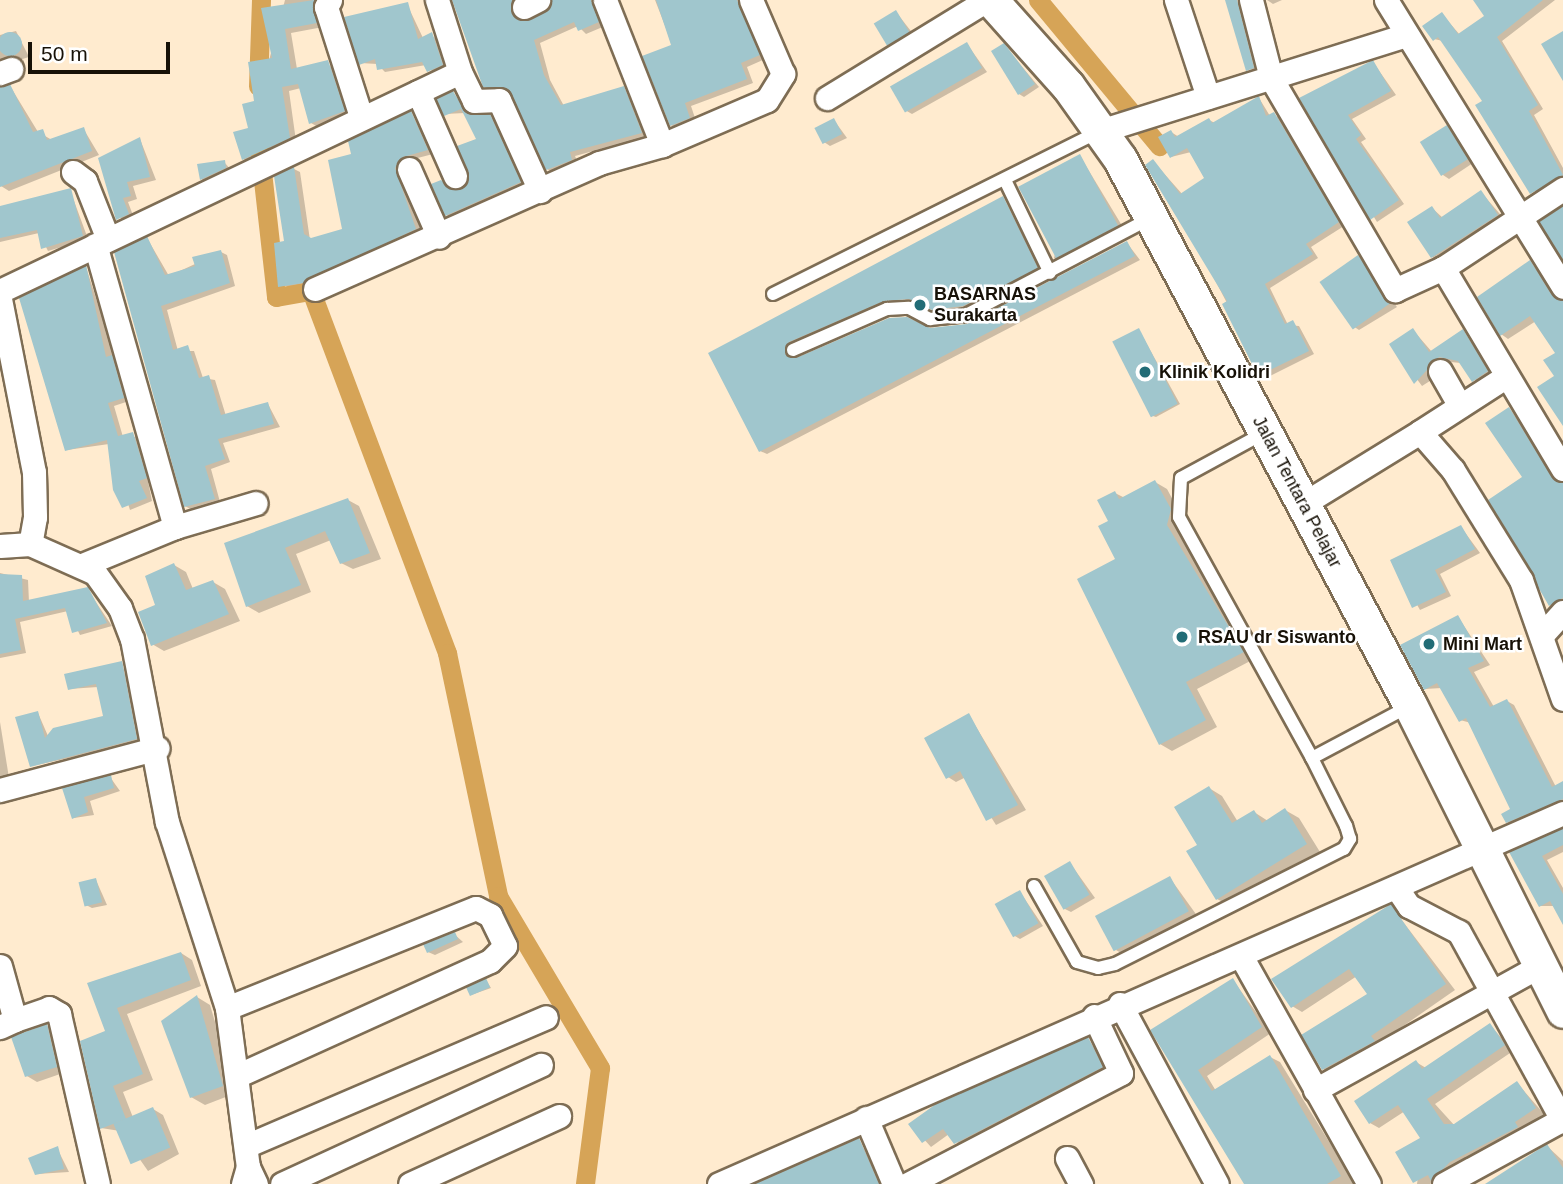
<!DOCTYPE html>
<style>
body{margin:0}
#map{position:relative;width:1563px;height:1184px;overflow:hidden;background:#ffebcf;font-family:Helvetica,sans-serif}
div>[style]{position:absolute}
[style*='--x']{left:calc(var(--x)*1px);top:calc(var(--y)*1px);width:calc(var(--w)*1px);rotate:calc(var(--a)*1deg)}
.shadow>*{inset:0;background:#0003}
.canal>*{height:19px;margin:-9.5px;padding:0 9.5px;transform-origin:9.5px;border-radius:9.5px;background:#d6a457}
.building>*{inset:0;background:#a0c6cd;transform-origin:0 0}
.round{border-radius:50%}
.roads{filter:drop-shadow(2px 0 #7e6d54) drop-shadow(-2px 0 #7e6d54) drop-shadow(0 2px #7e6d54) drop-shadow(0 -2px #7e6d54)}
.service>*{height:12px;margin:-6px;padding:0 6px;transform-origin:6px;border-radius:6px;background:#fff}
.minor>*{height:23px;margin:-11.5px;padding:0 11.5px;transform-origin:11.5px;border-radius:11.5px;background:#fff}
.secondary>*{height:33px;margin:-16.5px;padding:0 16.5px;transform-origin:16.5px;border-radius:16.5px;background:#fff}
.dots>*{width:19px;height:19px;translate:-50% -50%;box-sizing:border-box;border:4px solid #fff;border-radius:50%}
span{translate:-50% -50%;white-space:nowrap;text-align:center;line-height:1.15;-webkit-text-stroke:5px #fff;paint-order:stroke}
.poi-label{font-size:18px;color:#171107;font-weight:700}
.left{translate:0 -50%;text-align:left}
.street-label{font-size:18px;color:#171107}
.scale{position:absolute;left:28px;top:42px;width:142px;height:32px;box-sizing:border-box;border:4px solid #171107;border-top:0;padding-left:9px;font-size:21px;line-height:24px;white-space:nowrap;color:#171107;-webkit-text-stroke:5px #fff;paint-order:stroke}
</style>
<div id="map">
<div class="shadow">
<div style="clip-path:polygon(285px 0,321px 0,323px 27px,291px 33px,297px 69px,335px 66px,351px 115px,318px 127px,311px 123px,301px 88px,289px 91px,296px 141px,250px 163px,243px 159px)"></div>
<div style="clip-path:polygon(454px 0,523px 0,516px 11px,520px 19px,546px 14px,550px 0,600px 0,605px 26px,586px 34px,578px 26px,540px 43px,550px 80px,564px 106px,624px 88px,648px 136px,575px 156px,578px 163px,554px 173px,547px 169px,510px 91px,484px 85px)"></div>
<div style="clip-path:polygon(655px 0,746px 0,765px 59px,747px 67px,753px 83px,691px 106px,696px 121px,678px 129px,671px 125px,673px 46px)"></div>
<div style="clip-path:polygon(1227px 0,1245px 0,1259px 71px,1248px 69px)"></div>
<div style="clip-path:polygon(1267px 0,1282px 0,1273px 4px)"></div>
<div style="clip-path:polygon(1475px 0,1555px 0,1502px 41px,1543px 109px,1534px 115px,1563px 168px,1563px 182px,1538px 196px,1485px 101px,1443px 41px,1434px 39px,1442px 14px,1460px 35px,1487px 17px)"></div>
<div style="clip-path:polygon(407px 4px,423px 38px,439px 37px,448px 68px,435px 74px,426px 65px,385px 72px,377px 64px,360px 63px)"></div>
<div style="clip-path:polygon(896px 12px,914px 35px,895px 47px,888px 43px)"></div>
<div style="clip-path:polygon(16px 31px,29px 57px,0 66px,0 35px)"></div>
<div style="clip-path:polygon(967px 44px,987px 72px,912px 114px,905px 110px)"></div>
<div style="clip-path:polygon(1004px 45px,1039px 87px,1024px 97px,1019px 94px)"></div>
<div style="clip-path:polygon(1373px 62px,1396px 95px,1352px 119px,1366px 139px,1361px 142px,1404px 204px,1377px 222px,1301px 98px)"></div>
<div style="clip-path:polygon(10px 86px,38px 132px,52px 140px,83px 128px,99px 155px,9px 191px,1px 186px,0 88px)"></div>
<div style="clip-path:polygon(453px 93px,470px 115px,496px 120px,526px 186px,453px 218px,446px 215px,455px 191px,467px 186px,479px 140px,465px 113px,445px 114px)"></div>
<div style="clip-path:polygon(1259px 98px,1270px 116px,1281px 117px,1344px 226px,1311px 247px,1318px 258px,1270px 288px,1288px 325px,1299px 326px,1314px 354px,1266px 378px,1153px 161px,1183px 195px,1207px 179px,1191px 152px,1171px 157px,1171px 132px,1179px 137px,1209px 120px,1215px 123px)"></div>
<div style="clip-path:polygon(411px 113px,433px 154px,410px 160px,401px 173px,422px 233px,310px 286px,280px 286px,294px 169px,300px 172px,310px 240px,344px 230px,353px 155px)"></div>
<div style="clip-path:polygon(834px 120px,847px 138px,830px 146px,824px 142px)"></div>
<div style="clip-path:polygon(1447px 127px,1473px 163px,1449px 179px,1443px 175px)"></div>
<div style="clip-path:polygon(140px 139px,156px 180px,133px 186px,137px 199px,128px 202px,134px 218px,123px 223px,100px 159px)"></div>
<div style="clip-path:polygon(1080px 156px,1124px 229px,1061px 262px,1054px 258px)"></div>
<div style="clip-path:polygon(224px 162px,232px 171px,207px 183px,201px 179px)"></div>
<div style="clip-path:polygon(70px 190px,88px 239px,48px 251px,39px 233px,0 242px,0 208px)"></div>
<div style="clip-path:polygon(1481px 192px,1505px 220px,1440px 262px,1432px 257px,1432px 208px,1443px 218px)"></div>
<div style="clip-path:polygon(1003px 198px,1043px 271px,970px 309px,940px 313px,917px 302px,891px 303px,796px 345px,791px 358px,970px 325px,1127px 243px,1140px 260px,767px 454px,760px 451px,711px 354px)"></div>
<div style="clip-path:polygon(147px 238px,169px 276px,221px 252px,227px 255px,235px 286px,167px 310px,178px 351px,194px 351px,203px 378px,215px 380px,226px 416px,268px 404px,280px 427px,223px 443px,230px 462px,211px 469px,220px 502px,192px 510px,185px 506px,116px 253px)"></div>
<div style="clip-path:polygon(1359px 257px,1397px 307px,1359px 330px,1353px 326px)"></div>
<div style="clip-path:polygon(1530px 262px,1563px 302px,1563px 419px,1557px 353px,1536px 321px,1508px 339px,1501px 334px)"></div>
<div style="clip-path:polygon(86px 267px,129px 401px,114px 406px,123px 437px,139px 437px,152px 501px,130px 510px,109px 444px,67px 450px)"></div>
<div style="clip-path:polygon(1139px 330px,1180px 404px,1156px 417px,1153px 416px)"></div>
<div style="clip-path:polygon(1413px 330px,1432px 352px,1463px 331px,1494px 375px,1479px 384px,1461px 363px,1440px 361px,1433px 379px,1422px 386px,1391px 344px)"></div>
<div style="clip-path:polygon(1510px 409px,1563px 485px,1563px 606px,1557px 609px,1551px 605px)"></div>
<div style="clip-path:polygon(1155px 482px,1167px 489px,1182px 517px,1178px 533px,1254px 659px,1197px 689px,1217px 727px,1172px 751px,1160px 744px,1111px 522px,1115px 493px,1125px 498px)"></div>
<div style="clip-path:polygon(348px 500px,359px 506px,381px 559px,353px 569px,341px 563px,331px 540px,296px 554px,311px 592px,259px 613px,247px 606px,226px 544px)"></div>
<div style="clip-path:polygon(1461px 527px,1480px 553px,1440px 574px,1451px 596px,1420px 610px,1392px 560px)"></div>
<div style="clip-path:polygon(174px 565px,186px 572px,193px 589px,213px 582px,225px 589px,240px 621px,164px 651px,152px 644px,157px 606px)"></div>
<div style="clip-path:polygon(0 573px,28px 580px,29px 602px,87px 589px,112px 626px,80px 635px,68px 611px,20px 622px,26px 653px,0 658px)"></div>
<div style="clip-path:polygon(1458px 617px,1490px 665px,1474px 672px,1494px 707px,1507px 701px,1514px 705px,1556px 787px,1563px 783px,1563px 804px,1514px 826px,1507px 822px,1513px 809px,1471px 723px,1460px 720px,1442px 688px,1425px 689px)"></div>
<div style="clip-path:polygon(122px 662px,142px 742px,32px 766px,38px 713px,48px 736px,105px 717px,98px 687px,69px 689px)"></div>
<div style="clip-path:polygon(969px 715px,1026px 810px,996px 825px,966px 777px,956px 782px,948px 777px)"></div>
<div style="clip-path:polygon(0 722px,9px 778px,0 782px)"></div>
<div style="clip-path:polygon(110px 777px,120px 791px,90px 801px,94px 815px,74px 818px,64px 789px)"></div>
<div style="clip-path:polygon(1209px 788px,1222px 796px,1238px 822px,1254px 812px,1268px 821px,1285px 810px,1299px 818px,1320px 852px,1231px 906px,1217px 899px)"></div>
<div style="clip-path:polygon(1563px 830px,1563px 852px,1547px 860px,1563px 888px,1563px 921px,1555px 906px,1540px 906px,1511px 853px)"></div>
<div style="clip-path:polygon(1070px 863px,1095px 898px,1071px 912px,1065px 909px)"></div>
<div style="clip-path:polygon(1170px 878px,1198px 917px,1126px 956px,1116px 950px)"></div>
<div style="clip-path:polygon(96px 880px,107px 905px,92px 908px,86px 905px)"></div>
<div style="clip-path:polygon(1020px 892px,1043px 926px,1020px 939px,1013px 935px)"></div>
<div style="clip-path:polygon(1391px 906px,1455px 990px,1333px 1075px,1323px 1069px,1369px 994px,1357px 976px,1302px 1012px,1292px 1006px)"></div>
<div style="clip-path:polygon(454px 934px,463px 942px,435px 955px,428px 952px)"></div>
<div style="clip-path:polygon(181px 953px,192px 960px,201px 986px,127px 1014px,153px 1080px,123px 1092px,134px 1120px,153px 1109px,163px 1115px,179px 1154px,148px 1171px,120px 1131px,101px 1128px,108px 1032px,90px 984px)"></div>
<div style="clip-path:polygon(486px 980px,491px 988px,471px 995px)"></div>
<div style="clip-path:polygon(1233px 980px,1271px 1033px,1207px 1076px,1216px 1091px,1270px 1057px,1280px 1062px,1355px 1184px,1248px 1184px,1152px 1030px)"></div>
<div style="clip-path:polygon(197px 997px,210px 1005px,236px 1093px,205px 1105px,191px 1097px)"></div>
<div style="clip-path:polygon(1490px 1025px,1513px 1051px,1435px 1104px,1455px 1126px,1517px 1083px,1544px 1114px,1523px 1128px,1526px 1133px,1430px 1184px,1417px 1184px,1423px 1139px,1405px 1111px,1379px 1128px,1370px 1123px,1416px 1062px,1426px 1068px)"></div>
<div style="clip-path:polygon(47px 1026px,57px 1031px,66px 1072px,37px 1082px,27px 1076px)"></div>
<div style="clip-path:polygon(1088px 1039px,1110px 1071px,963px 1148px,949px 1134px,931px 1147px,911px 1125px)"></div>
<div style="clip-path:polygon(859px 1140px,882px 1184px,751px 1184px)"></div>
<div style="clip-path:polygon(1547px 1146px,1563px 1161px,1563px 1184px,1488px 1184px)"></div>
<div style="clip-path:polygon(57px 1148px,69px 1172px,37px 1174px)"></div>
</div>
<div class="canal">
<div style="--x:1038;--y:0;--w:190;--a:50.3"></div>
<div style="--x:258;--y:86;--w:86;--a:-88"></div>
<div style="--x:257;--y:127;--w:171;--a:83.6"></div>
<div style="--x:276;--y:297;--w:36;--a:-10"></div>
<div style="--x:311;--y:291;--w:387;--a:69.4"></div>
<div style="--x:447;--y:653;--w:248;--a:78.1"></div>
<div style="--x:498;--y:896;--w:200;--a:59.3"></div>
<div style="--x:600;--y:1068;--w:117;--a:97.4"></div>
</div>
<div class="building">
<div style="clip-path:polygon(314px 0,317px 23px,285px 29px,291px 69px,328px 60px,345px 111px,309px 124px,298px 84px,282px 87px,290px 138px,242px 160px,233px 132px,248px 128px,242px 104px,254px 101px,248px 62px,272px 58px,261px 8px)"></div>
<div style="clip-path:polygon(452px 0,512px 0,512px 14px,524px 21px,545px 12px,552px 0,591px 0,599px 22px,578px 31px,574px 22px,534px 40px,544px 75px,561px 105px,624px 86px,642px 133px,570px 152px,572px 160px,546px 170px,511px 94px,483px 87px)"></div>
<div style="clip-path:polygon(656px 0,737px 0,760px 55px,741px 63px,747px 79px,685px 103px,690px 118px,670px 126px,642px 56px,671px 45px)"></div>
<div style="clip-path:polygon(1225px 0,1237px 0,1254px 68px,1246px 71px)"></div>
<div style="clip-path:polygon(1473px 0,1543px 0,1497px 37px,1538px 105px,1529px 111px,1563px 175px,1530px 194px,1475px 105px,1482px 101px,1438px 37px,1433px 41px,1422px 26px,1442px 12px,1458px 34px,1484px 16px)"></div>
<div style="clip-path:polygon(408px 2px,418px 39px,432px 32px,443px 65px,427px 72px,422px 62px,377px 70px,375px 59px,359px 65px,344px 17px)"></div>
<div style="left:896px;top:10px;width:26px;height:26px;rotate:59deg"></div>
<div style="clip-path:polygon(1563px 31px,1563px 81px,1541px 44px)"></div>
<div class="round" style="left:-2px;top:32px;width:24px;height:24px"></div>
<div style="left:967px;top:42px;width:30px;height:89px;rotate:60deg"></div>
<div style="clip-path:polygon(1004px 43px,1035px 84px,1018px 95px,991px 51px)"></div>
<div style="clip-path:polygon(1373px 60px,1391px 91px,1348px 115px,1361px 135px,1356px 139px,1399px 200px,1370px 220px,1299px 98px)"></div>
<div style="clip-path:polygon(10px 84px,33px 132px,43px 129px,47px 140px,84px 127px,92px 151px,0 187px,0 87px)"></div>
<div style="clip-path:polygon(453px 91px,466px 113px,490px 114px,521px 182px,445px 216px,431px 184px,441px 180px,454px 190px,466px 185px,468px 171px,457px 146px,476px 139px,461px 109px,444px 116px,436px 99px)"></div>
<div style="clip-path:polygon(1259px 96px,1266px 116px,1274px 112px,1339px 222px,1306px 244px,1313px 254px,1265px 284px,1285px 324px,1293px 320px,1309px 351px,1258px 376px,1222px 304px,1227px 301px,1145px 165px,1153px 159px,1180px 194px,1204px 178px,1187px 148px,1170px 158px,1158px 137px,1171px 130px,1175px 137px,1209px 118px,1212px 123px)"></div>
<div style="clip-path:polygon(411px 111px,428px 150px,403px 157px,395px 168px,416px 229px,303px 283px,278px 287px,274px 243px,284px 241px,274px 176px,294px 167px,304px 234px,311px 238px,342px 229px,328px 160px,351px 154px,348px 141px)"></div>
<div style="left:834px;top:118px;width:18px;height:22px;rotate:63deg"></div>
<div style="left:1447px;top:125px;width:40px;height:32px;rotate:58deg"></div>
<div style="clip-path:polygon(140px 137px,150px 177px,127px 182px,131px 196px,123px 198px,129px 214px,116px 220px,98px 158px)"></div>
<div style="left:1080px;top:154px;width:81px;height:70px;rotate:62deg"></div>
<div style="clip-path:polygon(225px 160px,226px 168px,200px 180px,197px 164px)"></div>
<div style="clip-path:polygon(71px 188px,83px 236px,41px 249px,37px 230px,0 238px,0 206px)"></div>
<div style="clip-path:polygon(1481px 190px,1498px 215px,1431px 258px,1407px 222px,1432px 206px,1440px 218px)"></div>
<div style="clip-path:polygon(1003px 196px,1038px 268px,963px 306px,932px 310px,909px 299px,884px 301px,789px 342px,785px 354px,796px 358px,889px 318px,907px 317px,930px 328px,967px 324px,1127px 241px,1135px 256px,759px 452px,708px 353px)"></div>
<div style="clip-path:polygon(1563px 206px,1563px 260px,1539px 222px)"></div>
<div style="clip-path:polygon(147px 236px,165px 275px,195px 266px,192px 257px,221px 250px,230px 283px,161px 306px,173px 350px,188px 345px,199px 378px,209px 375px,221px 415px,268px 402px,274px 424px,218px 439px,225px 459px,205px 466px,215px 499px,184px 507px,114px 252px)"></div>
<div style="left:1358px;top:255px;width:58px;height:47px;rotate:55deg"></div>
<div style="clip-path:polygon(1530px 260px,1551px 294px,1563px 301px,1563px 426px,1537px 387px,1554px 376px,1543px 360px,1555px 353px,1530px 316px,1500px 336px,1477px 297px)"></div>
<div style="clip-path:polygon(86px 265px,106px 357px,112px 355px,124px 398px,108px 403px,118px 436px,133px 432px,147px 478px,139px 481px,147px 498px,122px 508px,113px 490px,107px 440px,65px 451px,19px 298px)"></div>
<div style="left:1139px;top:328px;width:85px;height:30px;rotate:63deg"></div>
<div style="clip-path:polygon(1413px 328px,1429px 352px,1463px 329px,1488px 371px,1472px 382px,1458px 361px,1439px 357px,1414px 384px,1389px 344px)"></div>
<div style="clip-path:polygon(1509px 407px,1551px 476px,1563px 483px,1563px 598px,1549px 606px,1488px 500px,1522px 477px,1485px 423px)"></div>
<div style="clip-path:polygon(1155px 480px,1171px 509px,1167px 525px,1244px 652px,1186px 682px,1206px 720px,1159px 745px,1077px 579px,1115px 559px,1098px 526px,1108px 521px,1097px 500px,1115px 491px,1119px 499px)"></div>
<div style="clip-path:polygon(348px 498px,370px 553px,340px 564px,325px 531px,285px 548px,301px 585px,246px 607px,224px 543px)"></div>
<div style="clip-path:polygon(1461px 525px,1475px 549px,1435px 570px,1446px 592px,1412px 608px,1390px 560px)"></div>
<div style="clip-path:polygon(174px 563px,186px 590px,213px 580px,229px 614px,151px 646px,138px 612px,155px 605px,145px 576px)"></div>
<div style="clip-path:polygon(0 574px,22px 575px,23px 601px,88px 587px,107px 623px,72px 633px,65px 608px,15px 619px,21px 650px,0 654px)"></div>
<div style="clip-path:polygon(1458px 615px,1484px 661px,1468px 668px,1490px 707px,1507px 699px,1552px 787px,1563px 781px,1563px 799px,1506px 823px,1501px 814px,1510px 809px,1466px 718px,1459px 722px,1437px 683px,1424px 690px,1400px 645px)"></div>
<div style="clip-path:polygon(122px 661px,137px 739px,30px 767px,15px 717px,38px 711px,45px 738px,53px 728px,103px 716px,96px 684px,68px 690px,64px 674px)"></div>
<div style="clip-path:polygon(969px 713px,1018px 805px,986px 821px,960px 771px,946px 779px,924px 738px)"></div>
<div style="clip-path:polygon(111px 775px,114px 788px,84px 797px,88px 812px,72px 819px,62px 788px)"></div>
<div style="clip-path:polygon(1209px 786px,1232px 823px,1254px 810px,1262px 823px,1285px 808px,1307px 844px,1216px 900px,1186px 851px,1197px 845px,1174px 807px)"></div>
<div style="clip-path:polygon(1563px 828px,1563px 845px,1542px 856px,1563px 894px,1563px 925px,1550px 901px,1539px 907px,1509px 852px)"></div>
<div style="left:1070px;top:861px;width:39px;height:30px;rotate:60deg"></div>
<div style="left:1170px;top:876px;width:40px;height:85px;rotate:62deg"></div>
<div style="left:96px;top:878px;width:25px;height:18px;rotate:76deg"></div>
<div style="left:1020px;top:890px;width:38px;height:29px;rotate:61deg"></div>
<div style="clip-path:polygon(1391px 904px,1446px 984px,1371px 1036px,1375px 1041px,1322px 1070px,1301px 1035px,1367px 994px,1349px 969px,1291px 1008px,1271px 979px)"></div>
<div style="clip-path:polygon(455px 932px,458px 939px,427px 953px,423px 944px)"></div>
<div style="clip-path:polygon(181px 952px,191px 980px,117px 1008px,143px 1074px,113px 1086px,126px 1119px,100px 1129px,80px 1041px,105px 1031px,87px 983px)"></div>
<div style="left:486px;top:978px;width:10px;height:22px;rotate:66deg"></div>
<div style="clip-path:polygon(1233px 978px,1262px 1027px,1198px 1070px,1212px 1091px,1270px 1055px,1341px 1176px,1327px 1184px,1244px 1184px,1150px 1030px)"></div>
<div style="clip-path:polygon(197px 995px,223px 1086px,190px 1098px,161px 1021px)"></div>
<div style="clip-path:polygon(1490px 1023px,1505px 1045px,1427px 1099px,1444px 1124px,1454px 1124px,1517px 1081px,1536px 1108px,1515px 1122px,1518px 1127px,1450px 1162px,1431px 1181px,1428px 1175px,1413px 1183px,1395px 1152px,1420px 1138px,1398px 1105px,1369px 1124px,1354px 1101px,1416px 1060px,1422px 1069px)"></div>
<div style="clip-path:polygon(47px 1024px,57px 1067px,25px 1077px,11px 1037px)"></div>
<div style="clip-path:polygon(1088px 1037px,1103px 1067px,954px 1144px,943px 1129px,922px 1143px,908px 1124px,936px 1104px)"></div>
<div style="left:153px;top:1107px;width:44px;height:43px;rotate:67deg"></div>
<div style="clip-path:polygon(859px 1138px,879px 1184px,754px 1184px,755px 1184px)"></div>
<div style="clip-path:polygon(1547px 1144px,1563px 1168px,1563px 1184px,1485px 1184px)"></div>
<div style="clip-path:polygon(58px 1146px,64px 1169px,35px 1175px,28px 1158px)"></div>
</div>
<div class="roads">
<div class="service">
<div style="--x:1005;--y:180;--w:103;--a:64.2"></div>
<div style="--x:773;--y:294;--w:363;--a:-26.5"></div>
<div style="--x:793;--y:350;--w:103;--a:-23.6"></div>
<div style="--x:887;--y:309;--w:22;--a:-3"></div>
<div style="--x:909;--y:308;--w:24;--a:28"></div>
<div style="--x:930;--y:319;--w:36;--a:-6"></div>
<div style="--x:966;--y:315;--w:207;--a:-27.7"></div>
<div style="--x:1264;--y:433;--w:94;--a:151.5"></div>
<div style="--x:1181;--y:478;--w:39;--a:93"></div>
<div style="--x:1179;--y:517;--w:275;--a:61.1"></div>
<div style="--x:1312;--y:758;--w:111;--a:-28"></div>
<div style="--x:1034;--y:886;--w:87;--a:60.5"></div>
<div style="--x:1077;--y:962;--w:22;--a:16"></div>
<div style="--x:1098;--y:968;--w:17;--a:-13"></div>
<div style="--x:1115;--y:964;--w:256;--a:-26.7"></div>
<div style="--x:1344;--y:849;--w:12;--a:-59"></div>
<div style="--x:1350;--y:839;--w:14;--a:-107"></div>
<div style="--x:1346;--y:826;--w:76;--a:-116.6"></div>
</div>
<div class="minor">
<div style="--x:330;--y:0;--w:8;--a:120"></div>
<div style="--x:326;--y:7;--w:115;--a:72.3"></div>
<div style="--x:605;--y:0;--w:156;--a:68.5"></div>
<div style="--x:1176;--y:0;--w:102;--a:71.7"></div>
<div style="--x:1251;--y:0;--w:81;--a:75.6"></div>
<div style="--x:1271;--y:78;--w:246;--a:59.7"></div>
<div style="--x:1395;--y:290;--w:53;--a:-24.6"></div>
<div style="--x:1443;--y:268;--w:144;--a:-33.4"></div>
<div style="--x:1386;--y:0;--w:337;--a:58.3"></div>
<div style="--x:524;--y:7;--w:16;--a:-27"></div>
<div style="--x:460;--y:72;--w:32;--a:64"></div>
<div style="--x:474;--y:101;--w:25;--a:-2"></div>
<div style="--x:499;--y:100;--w:100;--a:65.7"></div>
<div style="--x:0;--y:73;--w:12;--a:-20"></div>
<div style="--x:418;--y:92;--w:92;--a:66.2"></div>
<div style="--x:827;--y:98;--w:188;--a:-31.5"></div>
<div style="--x:1103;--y:130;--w:318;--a:-17.4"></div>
<div style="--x:409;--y:169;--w:74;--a:66.2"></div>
<div style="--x:73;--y:172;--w:15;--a:37"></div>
<div style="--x:85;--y:181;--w:62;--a:68.4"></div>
<div style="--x:1443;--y:268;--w:234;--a:59.2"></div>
<div style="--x:315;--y:289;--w:311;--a:-23.9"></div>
<div style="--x:599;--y:163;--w:66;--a:-15.9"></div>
<div style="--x:662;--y:145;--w:114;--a:-23.2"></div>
<div style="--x:767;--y:100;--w:31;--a:-58"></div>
<div style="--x:783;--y:74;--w:81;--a:-113.4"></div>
<div style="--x:0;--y:291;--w:509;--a:-25.46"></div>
<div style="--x:460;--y:72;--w:76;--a:-107.7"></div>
<div style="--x:0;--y:299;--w:176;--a:78.9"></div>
<div style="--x:34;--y:472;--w:45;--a:88.7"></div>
<div style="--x:35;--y:517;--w:27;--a:100"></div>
<div style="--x:30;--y:544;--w:30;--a:176"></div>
<div style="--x:1440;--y:371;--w:40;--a:60.3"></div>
<div style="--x:1420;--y:432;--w:103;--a:-32.8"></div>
<div style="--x:1303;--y:504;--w:137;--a:-31.6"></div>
<div style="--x:1420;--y:432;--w:50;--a:49"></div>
<div style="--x:1453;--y:470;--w:129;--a:58.3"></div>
<div style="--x:1521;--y:580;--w:126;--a:70.6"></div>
<div style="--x:175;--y:527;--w:84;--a:-16.5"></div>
<div style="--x:30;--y:544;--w:71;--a:24"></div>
<div style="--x:95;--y:573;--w:43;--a:54.5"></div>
<div style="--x:120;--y:608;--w:33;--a:69"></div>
<div style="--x:132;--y:639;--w:186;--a:79.2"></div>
<div style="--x:167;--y:822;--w:195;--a:72.1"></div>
<div style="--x:227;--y:1008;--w:160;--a:82.5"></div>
<div style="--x:85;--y:564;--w:97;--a:-22.3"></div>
<div style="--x:175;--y:527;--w:293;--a:-105.8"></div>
<div style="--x:1542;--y:635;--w:31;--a:-48"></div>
<div style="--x:0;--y:790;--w:163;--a:-14.9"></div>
<div style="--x:1396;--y:887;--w:23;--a:56"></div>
<div style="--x:1409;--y:906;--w:56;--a:27.5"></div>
<div style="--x:1459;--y:932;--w:216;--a:61.2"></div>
<div style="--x:1241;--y:956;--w:261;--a:60.7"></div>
<div style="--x:0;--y:966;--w:56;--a:74.5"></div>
<div style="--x:15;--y:1020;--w:17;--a:155"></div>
<div style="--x:1120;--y:1004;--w:204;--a:61.7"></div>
<div style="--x:227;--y:1008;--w:268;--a:-21.9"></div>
<div style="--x:476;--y:908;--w:16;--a:27"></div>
<div style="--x:490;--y:915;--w:34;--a:64"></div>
<div style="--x:505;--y:946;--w:21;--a:135"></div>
<div style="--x:490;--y:961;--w:276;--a:155.6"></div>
<div style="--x:15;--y:1020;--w:36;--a:-19"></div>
<div style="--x:49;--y:1008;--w:12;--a:31"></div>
<div style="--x:59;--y:1014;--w:174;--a:77.1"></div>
<div style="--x:1315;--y:1090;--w:257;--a:-28.9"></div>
<div style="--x:866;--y:1118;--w:72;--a:67"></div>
<div style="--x:248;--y:1145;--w:324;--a:-23.2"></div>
<div style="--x:1067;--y:1158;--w:30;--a:62"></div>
<div style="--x:243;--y:1184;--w:18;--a:-74"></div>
<div style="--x:248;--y:1167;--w:19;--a:65"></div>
<div style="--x:282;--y:1184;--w:285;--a:-24.7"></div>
<div style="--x:410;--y:1184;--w:164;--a:-24.5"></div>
<div style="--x:719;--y:1184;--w:922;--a:-23.73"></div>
<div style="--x:908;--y:1184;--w:240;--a:-27.5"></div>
<div style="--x:1121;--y:1073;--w:63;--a:-115.3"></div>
<div style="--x:1444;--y:1184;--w:136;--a:-28.6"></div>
</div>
<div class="secondary">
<div style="--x:991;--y:0;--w:115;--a:48.2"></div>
<div style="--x:1068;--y:86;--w:90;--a:54.5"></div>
<div style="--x:1120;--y:159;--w:618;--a:62.03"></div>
<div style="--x:1410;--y:705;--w:342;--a:63.4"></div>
</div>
</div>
<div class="dots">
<div style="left:920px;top:305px;background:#226c76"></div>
<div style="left:1145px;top:372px;background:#226c76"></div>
<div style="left:1182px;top:637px;background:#226c76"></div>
<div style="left:1429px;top:644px;background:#226c76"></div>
</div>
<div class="poi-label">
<span class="left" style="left:934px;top:305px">BASARNAS<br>Surakarta</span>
<span class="left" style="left:1159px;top:372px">Klinik Kolidri</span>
<span class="left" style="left:1198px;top:637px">RSAU dr Siswanto</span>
<span class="left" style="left:1443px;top:644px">Mini Mart</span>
</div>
<div class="street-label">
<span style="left:1297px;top:492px;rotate:62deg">Jalan Tentara Pelajar</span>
</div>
<div class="scale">50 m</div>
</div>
